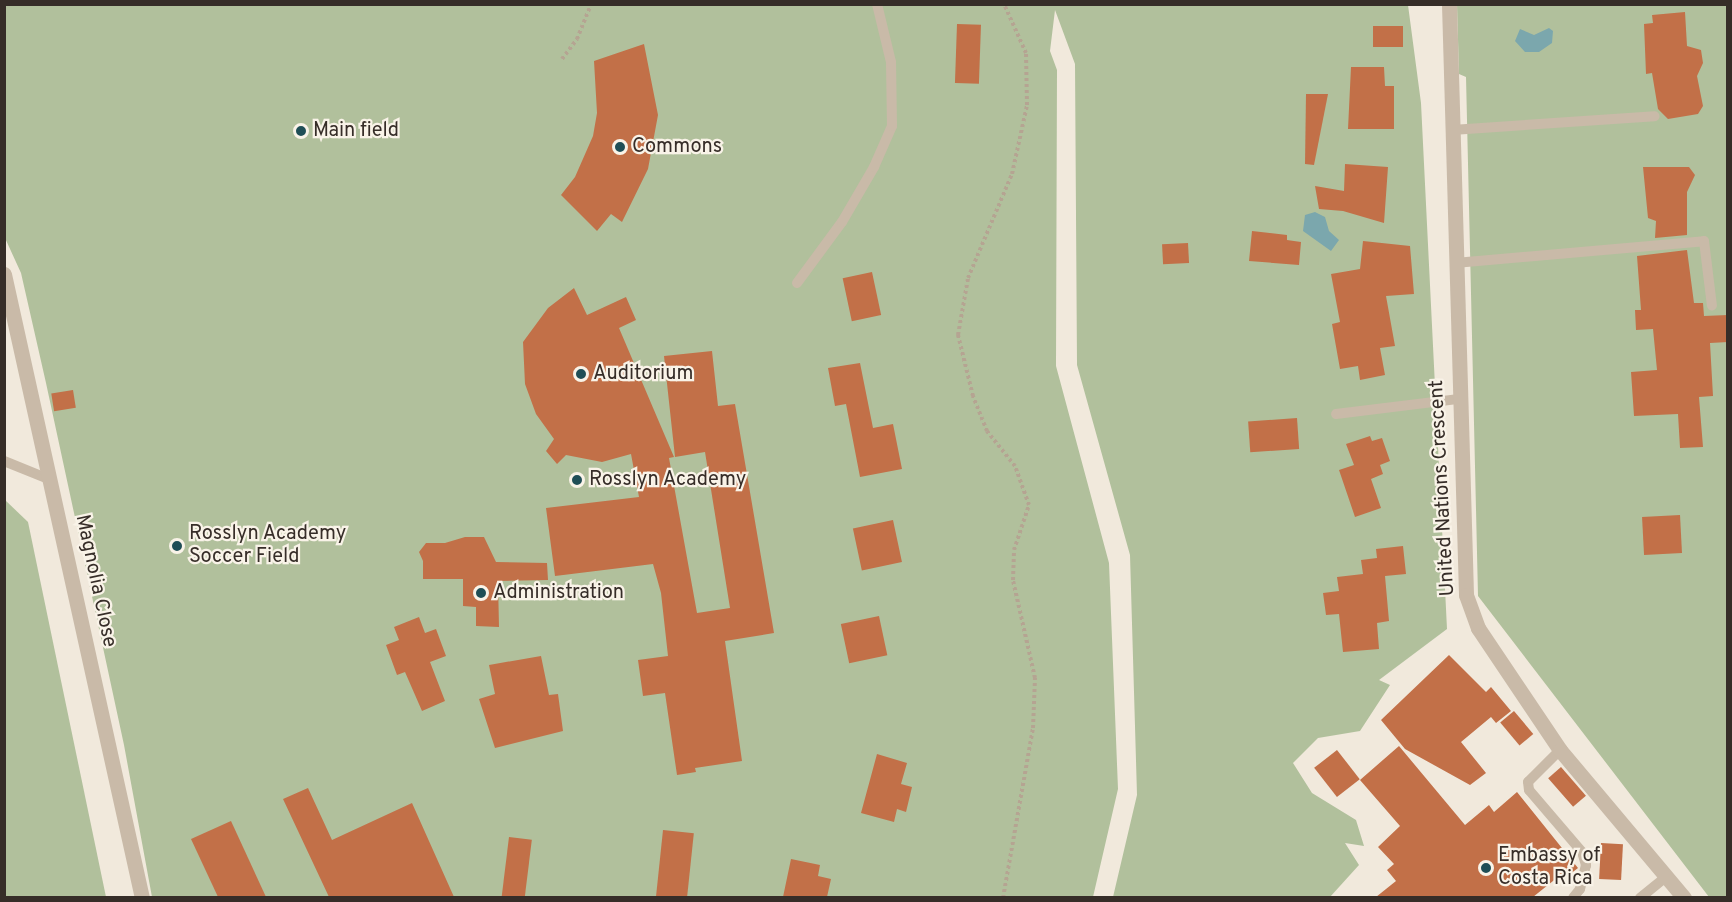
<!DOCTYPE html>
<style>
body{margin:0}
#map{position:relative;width:1732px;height:902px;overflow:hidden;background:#f1e9dc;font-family:Overpass,sans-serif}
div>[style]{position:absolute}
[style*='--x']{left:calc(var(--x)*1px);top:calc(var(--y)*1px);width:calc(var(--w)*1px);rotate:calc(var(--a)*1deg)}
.green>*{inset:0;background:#b1c09c}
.water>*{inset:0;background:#7ba7ad}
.building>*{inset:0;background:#c27048;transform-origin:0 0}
.path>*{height:4px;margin-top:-2px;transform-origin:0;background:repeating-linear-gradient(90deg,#b5a492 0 3px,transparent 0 6px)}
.lane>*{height:10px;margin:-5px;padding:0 5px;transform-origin:5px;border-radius:5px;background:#c9baa8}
.street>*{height:15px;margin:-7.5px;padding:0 7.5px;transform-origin:7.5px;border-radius:7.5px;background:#c9baa8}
.dots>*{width:16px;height:16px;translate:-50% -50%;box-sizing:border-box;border:3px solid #f9f3e8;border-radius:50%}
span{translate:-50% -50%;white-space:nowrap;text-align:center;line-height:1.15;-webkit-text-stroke:4.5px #f9f3e8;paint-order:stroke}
.poi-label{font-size:20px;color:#362d28}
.left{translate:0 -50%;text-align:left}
.street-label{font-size:20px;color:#362d28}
.frame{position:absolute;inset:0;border:6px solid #362d28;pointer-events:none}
</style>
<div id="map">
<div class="green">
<div style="clip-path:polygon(4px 5px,1408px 5px,1421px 103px,1447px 629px,1379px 680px,1390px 685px,1360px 731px,1318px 738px,1293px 763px,1312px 793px,1356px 820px,1364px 846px,1345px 843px,1359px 865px,1330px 897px,1113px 897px,1137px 795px,1130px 555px,1077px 365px,1075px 64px,1055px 10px,1050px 51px,1057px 70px,1056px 366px,1109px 563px,1118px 789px,1093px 897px,152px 897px,124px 745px,46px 383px,21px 273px,5px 238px)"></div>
<div style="clip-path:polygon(1457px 5px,1727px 5px,1727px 897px,1709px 897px,1478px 596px,1466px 77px,1459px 74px)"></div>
<div style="clip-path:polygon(4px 499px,28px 522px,106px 897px,5px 897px)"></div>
</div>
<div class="water">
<div style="clip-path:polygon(1549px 28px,1553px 31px,1552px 43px,1539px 52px,1525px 52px,1515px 41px,1520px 29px,1534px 35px)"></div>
<div style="clip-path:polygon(1315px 212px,1325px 217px,1329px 231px,1339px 240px,1331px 251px,1303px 231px,1305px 215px)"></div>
</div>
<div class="building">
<div style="clip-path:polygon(1685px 12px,1687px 46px,1701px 50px,1703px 63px,1697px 76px,1703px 106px,1698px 114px,1668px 119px,1658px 109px,1652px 73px,1646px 74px,1644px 24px,1653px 23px,1652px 15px)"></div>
<div style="left:957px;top:24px;width:24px;height:59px;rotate:2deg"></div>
<div style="left:1403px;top:26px;width:21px;height:30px;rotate:90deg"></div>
<div style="clip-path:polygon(644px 44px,658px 115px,648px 169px,622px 222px,611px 214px,597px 231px,561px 195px,575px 177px,593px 136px,597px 113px,594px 61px)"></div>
<div style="clip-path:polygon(1351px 67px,1384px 67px,1385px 86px,1394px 86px,1394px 129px,1348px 129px)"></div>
<div style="clip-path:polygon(1306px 94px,1328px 94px,1314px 165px,1305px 164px)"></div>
<div style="clip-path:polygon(1345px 164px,1388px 167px,1384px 223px,1343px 211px,1319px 209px,1315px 186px,1344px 191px)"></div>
<div style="clip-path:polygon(1643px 167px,1689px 167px,1695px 175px,1687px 192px,1687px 235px,1655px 238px,1656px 221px,1648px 218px)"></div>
<div style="clip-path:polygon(1252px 231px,1287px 235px,1287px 240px,1301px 242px,1299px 265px,1249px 261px)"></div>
<div style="clip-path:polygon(1363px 241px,1410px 246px,1414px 294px,1386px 296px,1395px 346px,1380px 348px,1385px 375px,1360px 380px,1358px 366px,1340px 369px,1332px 324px,1340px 322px,1331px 274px,1360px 269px)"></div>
<div style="left:1188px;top:243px;width:20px;height:26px;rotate:87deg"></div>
<div style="clip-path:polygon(1687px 250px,1694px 303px,1703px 303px,1704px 316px,1728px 315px,1728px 342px,1710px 343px,1713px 396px,1699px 397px,1703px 447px,1680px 448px,1678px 414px,1634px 416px,1631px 372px,1657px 370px,1653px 329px,1636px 330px,1635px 310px,1641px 310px,1637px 256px)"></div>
<div style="left:872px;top:272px;width:44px;height:30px;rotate:78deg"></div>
<div style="clip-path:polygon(574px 288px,587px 315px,626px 297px,636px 320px,619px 328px,674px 457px,669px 458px,697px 613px,730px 608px,705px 452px,675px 457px,664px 356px,712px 351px,718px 406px,735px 404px,774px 633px,725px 641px,742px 761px,695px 768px,696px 772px,677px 775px,665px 693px,643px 696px,638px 660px,668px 656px,661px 593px,653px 564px,555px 576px,546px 508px,639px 497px,631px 454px,602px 462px,566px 455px,557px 464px,546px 451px,554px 439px,536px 414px,525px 384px,523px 342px,548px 308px)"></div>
<div style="clip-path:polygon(860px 363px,873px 428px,893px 424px,902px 469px,860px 477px,846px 404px,835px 406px,828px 368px)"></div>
<div style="left:73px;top:390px;width:18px;height:22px;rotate:81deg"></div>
<div style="left:1297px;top:418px;width:31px;height:49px;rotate:86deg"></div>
<div style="clip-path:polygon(1370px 436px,1372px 441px,1382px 438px,1390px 461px,1380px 465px,1383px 474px,1371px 479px,1381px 508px,1355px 517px,1339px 470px,1354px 465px,1346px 444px)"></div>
<div style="left:1680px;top:515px;width:38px;height:38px;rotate:87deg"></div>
<div style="left:893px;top:520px;width:43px;height:41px;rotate:78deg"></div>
<div style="clip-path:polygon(465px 537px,484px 537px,496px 562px,547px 563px,548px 580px,498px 581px,499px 627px,476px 626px,476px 607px,463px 606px,463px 579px,423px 579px,423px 561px,419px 552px,426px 543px,445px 543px)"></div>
<div style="clip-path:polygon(1403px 546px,1406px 574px,1385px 576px,1389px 621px,1377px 623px,1379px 649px,1343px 652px,1339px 614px,1326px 615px,1323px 593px,1339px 591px,1337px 577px,1363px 574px,1361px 560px,1377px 558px,1376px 549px)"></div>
<div style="left:879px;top:616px;width:40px;height:39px;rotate:78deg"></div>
<div style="clip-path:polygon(419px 617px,425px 633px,436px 629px,446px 656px,430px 662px,445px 701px,422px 711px,405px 672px,397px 675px,386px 645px,399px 640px,394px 627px)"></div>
<div style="clip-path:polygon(1449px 655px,1486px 692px,1491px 687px,1511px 711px,1496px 723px,1491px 717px,1461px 742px,1486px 773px,1470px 785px,1405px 749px,1381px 720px)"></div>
<div style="clip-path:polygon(541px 656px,549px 695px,558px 694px,563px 731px,495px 748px,479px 699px,495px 694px,489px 665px)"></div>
<div style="left:1514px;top:711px;width:30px;height:18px;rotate:50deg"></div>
<div style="clip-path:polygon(1399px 746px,1465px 825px,1489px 805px,1494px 812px,1517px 792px,1578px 868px,1561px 881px,1558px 877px,1533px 897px,1376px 897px,1396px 881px,1387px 870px,1394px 864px,1378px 847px,1400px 826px,1360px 780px)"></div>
<div style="left:1337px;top:750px;width:37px;height:29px;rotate:52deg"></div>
<div style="clip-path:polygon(877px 754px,907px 763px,901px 784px,912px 787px,906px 812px,897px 809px,894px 822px,861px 813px)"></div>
<div style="left:1561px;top:767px;width:38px;height:17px;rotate:49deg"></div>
<div style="clip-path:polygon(308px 788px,332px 840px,412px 803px,454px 897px,329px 897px,283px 799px)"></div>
<div style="clip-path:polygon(231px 821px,266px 897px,218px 897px,191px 839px)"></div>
<div style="left:663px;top:830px;width:31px;height:67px;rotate:6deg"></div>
<div style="left:509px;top:837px;width:23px;height:60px;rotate:7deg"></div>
<div style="left:1601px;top:843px;width:22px;height:36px;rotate:3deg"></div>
<div style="clip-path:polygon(791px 859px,820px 865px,818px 876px,831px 879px,827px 897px,783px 897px)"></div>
</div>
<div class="path">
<div style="--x:562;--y:59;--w:25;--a:-53"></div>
<div style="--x:577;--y:39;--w:38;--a:-68"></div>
<div style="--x:1003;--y:898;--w:173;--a:-80"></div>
<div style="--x:1033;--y:728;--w:50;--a:-87.7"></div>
<div style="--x:1035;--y:678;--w:100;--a:-102.7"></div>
<div style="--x:1013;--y:580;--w:30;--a:-88"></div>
<div style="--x:1014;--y:550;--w:47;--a:-71.6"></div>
<div style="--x:1029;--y:505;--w:41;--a:-109.7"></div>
<div style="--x:1015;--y:466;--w:45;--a:-128.7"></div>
<div style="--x:987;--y:431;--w:38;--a:-112"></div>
<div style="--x:973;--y:396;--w:63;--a:-103.8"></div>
<div style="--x:958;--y:335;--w:58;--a:-80"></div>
<div style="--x:968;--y:278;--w:113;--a:-67.1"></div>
<div style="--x:1012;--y:174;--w:71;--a:-77.7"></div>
<div style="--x:1027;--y:105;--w:52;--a:-91.1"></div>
<div style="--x:1026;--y:53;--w:54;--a:-114.2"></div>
</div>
<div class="lane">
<div style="--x:1452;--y:130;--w:203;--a:-3.9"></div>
<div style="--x:1455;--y:263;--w:250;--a:-5"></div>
<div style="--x:1704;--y:241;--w:65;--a:83"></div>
<div style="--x:797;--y:283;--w:76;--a:-53.6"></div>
<div style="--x:842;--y:222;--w:64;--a:-59.8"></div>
<div style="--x:874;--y:167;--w:45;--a:-66.3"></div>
<div style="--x:892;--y:126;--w:64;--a:-90.9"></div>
<div style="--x:891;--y:62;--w:60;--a:-103.6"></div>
<div style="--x:1336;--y:414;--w:124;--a:-7"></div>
<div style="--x:4;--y:461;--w:51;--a:22"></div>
<div style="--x:1560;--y:750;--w:45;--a:135"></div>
<div style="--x:1528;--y:782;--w:8;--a:83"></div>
<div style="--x:1529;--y:790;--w:82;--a:49.5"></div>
<div style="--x:1582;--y:852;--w:14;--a:73"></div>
<div style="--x:1586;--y:865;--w:25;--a:104"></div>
<div style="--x:1580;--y:889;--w:11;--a:128"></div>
<div style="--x:1640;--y:898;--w:35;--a:-39"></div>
</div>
<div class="street">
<div style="--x:1449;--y:4;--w:591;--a:88.35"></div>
<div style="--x:1466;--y:595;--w:35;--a:70"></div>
<div style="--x:1478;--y:628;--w:147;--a:56.1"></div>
<div style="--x:1560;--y:750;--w:193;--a:50"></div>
<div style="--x:4;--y:274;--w:639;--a:77.53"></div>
</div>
<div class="dots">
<div style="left:301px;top:131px;background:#1f4e56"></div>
<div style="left:620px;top:147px;background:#1f4e56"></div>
<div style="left:581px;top:374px;background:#1f4e56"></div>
<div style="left:577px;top:480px;background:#1f4e56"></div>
<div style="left:177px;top:546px;background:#1f4e56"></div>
<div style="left:481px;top:593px;background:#1f4e56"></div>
<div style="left:1486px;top:868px;background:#1f4e56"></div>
</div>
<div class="poi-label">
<span class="left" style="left:313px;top:131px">Main field</span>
<span class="left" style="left:632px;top:147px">Commons</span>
<span class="left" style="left:593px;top:374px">Auditorium</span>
<span class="left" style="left:589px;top:480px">Rosslyn Academy</span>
<span class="left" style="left:189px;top:546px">Rosslyn Academy<br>Soccer Field</span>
<span class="left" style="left:493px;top:593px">Administration</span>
<span class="left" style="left:1498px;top:868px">Embassy of<br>Costa Rica</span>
</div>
<div class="street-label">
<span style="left:1443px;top:488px;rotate:-93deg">United Nations Crescent</span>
<span style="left:95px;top:581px;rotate:78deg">Magnolia Close</span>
</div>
<div class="frame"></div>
</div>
